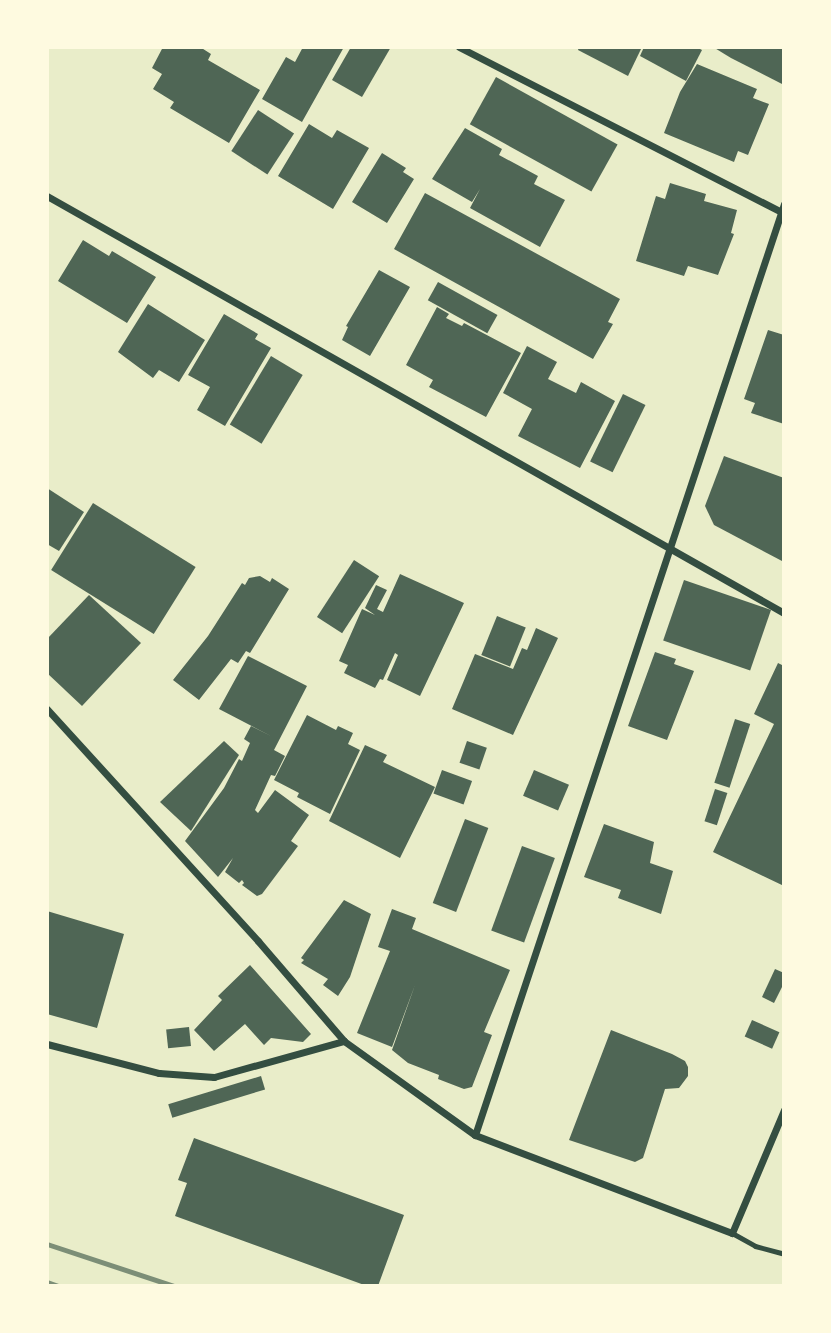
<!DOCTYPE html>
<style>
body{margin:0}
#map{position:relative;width:831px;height:1333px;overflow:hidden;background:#e9edc9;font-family:"DM Sans",sans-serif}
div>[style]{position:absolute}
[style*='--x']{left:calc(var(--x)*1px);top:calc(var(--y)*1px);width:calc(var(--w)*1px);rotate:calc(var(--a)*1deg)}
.building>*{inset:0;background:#4f6655;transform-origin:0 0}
.service>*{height:5px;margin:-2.5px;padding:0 2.5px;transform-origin:2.5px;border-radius:2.5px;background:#344e41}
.minor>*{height:7px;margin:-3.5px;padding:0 3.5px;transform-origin:3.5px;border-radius:3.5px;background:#344e41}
.rail>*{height:5px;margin:-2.5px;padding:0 2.5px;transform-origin:2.5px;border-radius:2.5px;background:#7c8e77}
span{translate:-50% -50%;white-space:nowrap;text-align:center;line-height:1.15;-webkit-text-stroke:5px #fefae0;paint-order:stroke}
.frame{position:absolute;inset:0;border:49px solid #fefae0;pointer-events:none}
</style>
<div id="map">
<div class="building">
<div style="clip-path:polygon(163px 47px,200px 47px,211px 54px,208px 60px,260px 90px,229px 143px,170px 108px,174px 102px,153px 89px,162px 74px,152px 68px)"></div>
<div style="clip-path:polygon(303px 47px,344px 47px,302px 122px,262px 99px,286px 57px,295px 62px)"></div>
<div style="clip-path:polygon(351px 47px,391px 47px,362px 97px,332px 80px)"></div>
<div style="clip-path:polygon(579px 47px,642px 47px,628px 76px,578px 50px)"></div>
<div style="clip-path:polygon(644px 47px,696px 47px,702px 50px,686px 81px,640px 56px)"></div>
<div style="clip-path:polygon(713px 47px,784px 47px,784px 85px,731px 58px)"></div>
<div style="clip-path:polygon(697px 64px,757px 89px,753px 98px,769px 104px,748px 155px,738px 151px,734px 162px,664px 133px,680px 92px)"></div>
<div style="left:496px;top:77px;width:139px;height:54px;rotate:29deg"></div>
<div style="left:258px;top:110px;width:43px;height:49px;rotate:33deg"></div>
<div style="clip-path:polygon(309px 124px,332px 138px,337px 130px,369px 148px,333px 209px,278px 176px)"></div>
<div style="clip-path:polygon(465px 128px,502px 149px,499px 155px,538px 176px,534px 184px,565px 200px,540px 247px,470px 208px,480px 189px,472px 202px,432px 179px)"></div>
<div style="clip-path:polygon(382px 153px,406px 168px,403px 172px,414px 179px,387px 223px,352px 202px)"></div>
<div style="clip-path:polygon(670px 183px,706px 194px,704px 201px,737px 210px,731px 233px,734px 234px,718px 275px,688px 266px,684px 276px,636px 261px,656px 196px,665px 199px)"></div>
<div style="clip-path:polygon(425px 193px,620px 299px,608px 322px,613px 324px,593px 359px,394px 249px)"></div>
<div style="clip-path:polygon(83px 240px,109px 256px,112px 251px,156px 277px,127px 323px,58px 281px)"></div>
<div style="clip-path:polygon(379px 270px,410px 287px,370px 356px,342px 340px,348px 327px,346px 326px)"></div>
<div style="left:438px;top:282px;width:68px;height:21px;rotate:29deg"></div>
<div style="clip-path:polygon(148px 304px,205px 340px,179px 382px,159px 370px,153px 378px,118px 352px)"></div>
<div style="clip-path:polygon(437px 307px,449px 314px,446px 318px,462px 326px,464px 323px,521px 353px,486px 417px,429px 387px,433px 380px,406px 365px)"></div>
<div style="clip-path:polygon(224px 314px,258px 334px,255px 339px,271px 348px,225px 426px,197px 410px,210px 387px,188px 375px)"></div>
<div style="clip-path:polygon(768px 330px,784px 335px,784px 424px,751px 413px,755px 403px,744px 399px)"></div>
<div style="clip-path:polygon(527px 346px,557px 362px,548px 379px,576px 393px,581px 382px,615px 401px,580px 468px,518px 436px,532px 409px,503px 393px)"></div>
<div style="left:271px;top:356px;width:37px;height:80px;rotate:31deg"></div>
<div style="left:623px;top:394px;width:25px;height:75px;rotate:26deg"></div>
<div style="clip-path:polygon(724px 456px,784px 478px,782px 561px,714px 525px,705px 506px)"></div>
<div style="clip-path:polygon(47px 488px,84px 512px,59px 551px,47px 544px)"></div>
<div style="left:93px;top:503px;width:121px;height:79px;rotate:32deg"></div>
<div style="left:354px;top:560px;width:30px;height:68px;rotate:33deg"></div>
<div style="clip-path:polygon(400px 574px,464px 603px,420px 696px,387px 680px,398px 655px,395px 653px,383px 680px,380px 679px,375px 688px,344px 673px,348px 665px,339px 661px,362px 609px,375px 615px,365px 608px,376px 585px,387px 590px,377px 609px,383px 612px)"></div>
<div style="clip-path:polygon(260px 576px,270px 582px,272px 578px,289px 589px,250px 653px,246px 651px,238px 663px,231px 659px,199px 700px,173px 680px,208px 636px,242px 583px,245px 585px,249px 578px)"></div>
<div style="left:684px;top:580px;width:92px;height:64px;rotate:19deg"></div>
<div style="clip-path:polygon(89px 595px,141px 643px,82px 706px,47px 673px,47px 639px)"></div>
<div style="left:497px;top:616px;width:31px;height:42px;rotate:22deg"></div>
<div style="clip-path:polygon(536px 628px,558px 638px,513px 735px,452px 709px,475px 654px,513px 669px,522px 648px,527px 650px)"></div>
<div style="clip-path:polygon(655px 652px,676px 659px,674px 664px,694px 671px,667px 740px,628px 726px)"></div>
<div style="clip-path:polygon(248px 656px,307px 686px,274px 750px,285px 756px,275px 776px,271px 775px,255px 810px,258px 813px,275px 790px,309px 815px,291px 841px,298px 846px,262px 894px,257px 896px,242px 885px,244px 883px,242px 880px,239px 883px,225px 872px,233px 858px,218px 877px,185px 841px,224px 788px,239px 759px,242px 761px,250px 743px,244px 739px,251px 726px,271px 736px,219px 709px)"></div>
<div style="clip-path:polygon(778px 663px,784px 666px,784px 886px,713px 852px,774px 724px,754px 714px)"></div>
<div style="clip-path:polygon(307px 715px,336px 730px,338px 726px,353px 733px,348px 744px,360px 750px,330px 814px,297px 797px,299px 793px,274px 780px)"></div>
<div style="left:735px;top:719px;width:16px;height:67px;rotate:18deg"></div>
<div style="clip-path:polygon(224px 741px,239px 755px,191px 831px,160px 802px)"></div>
<div style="left:467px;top:741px;width:21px;height:23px;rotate:19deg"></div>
<div style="clip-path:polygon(365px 745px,387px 755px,383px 762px,435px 787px,400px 858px,329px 821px)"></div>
<div style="left:442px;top:770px;width:32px;height:25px;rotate:20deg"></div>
<div style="left:534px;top:770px;width:38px;height:28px;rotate:23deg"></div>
<div style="left:715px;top:789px;width:13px;height:34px;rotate:18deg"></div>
<div style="left:465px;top:819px;width:25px;height:90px;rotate:21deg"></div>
<div style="clip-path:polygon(604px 824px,654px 842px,650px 863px,673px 871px,661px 914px,618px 898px,621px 890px,584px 877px)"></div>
<div style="left:522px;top:846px;width:35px;height:90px;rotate:20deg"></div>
<div style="clip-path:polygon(344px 900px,371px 914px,350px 977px,338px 996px,323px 985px,328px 979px,301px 963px,304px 960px,301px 958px)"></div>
<div style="clip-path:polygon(392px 909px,416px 918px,412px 929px,510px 970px,484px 1032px,492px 1035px,472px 1087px,464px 1089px,438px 1079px,439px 1075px,408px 1063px,392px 1050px,415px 985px,392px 1047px,357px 1033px,390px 951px,378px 947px)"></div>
<div style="clip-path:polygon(47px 911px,124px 934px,97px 1028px,47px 1014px)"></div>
<div style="clip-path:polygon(250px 965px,311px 1034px,303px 1042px,271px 1038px,264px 1045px,245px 1024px,214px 1051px,194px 1030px,222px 1000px,218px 996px)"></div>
<div style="clip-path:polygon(775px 969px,784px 973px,784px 983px,774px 1003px,762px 997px)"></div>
<div style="left:752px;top:1020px;width:30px;height:18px;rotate:24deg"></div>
<div style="left:189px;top:1027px;width:19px;height:23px;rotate:84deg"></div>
<div style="clip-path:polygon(611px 1030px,672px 1054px,685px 1061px,688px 1067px,688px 1076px,679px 1088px,665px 1089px,643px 1158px,635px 1162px,569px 1140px)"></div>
<div style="left:261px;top:1076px;width:14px;height:97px;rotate:73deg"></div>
<div style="clip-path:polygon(194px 1138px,404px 1215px,378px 1286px,367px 1286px,175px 1216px,187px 1183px,178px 1180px)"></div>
</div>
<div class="service">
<div style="--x:732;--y:1233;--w:26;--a:29"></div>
<div style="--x:755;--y:1246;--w:30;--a:15"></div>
</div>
<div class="minor">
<div style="--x:459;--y:47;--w:362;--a:27.1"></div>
<div style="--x:47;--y:196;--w:847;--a:29.5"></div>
<div style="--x:47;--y:709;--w:314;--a:47.7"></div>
<div style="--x:258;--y:941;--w:132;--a:49.3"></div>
<div style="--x:344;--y:1041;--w:161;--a:35.7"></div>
<div style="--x:475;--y:1135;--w:275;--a:20.9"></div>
<div style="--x:732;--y:1233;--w:134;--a:-67.1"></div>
<div style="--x:47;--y:1044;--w:116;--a:14.5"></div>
<div style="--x:159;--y:1073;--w:55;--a:4.2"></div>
<div style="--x:214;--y:1077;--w:135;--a:-15.5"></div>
<div style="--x:475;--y:1135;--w:981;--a:-71.64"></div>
</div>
<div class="rail">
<div style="--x:47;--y:1244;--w:134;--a:18.3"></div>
<div style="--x:47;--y:1282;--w:12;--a:20"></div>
</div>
<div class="frame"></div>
</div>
